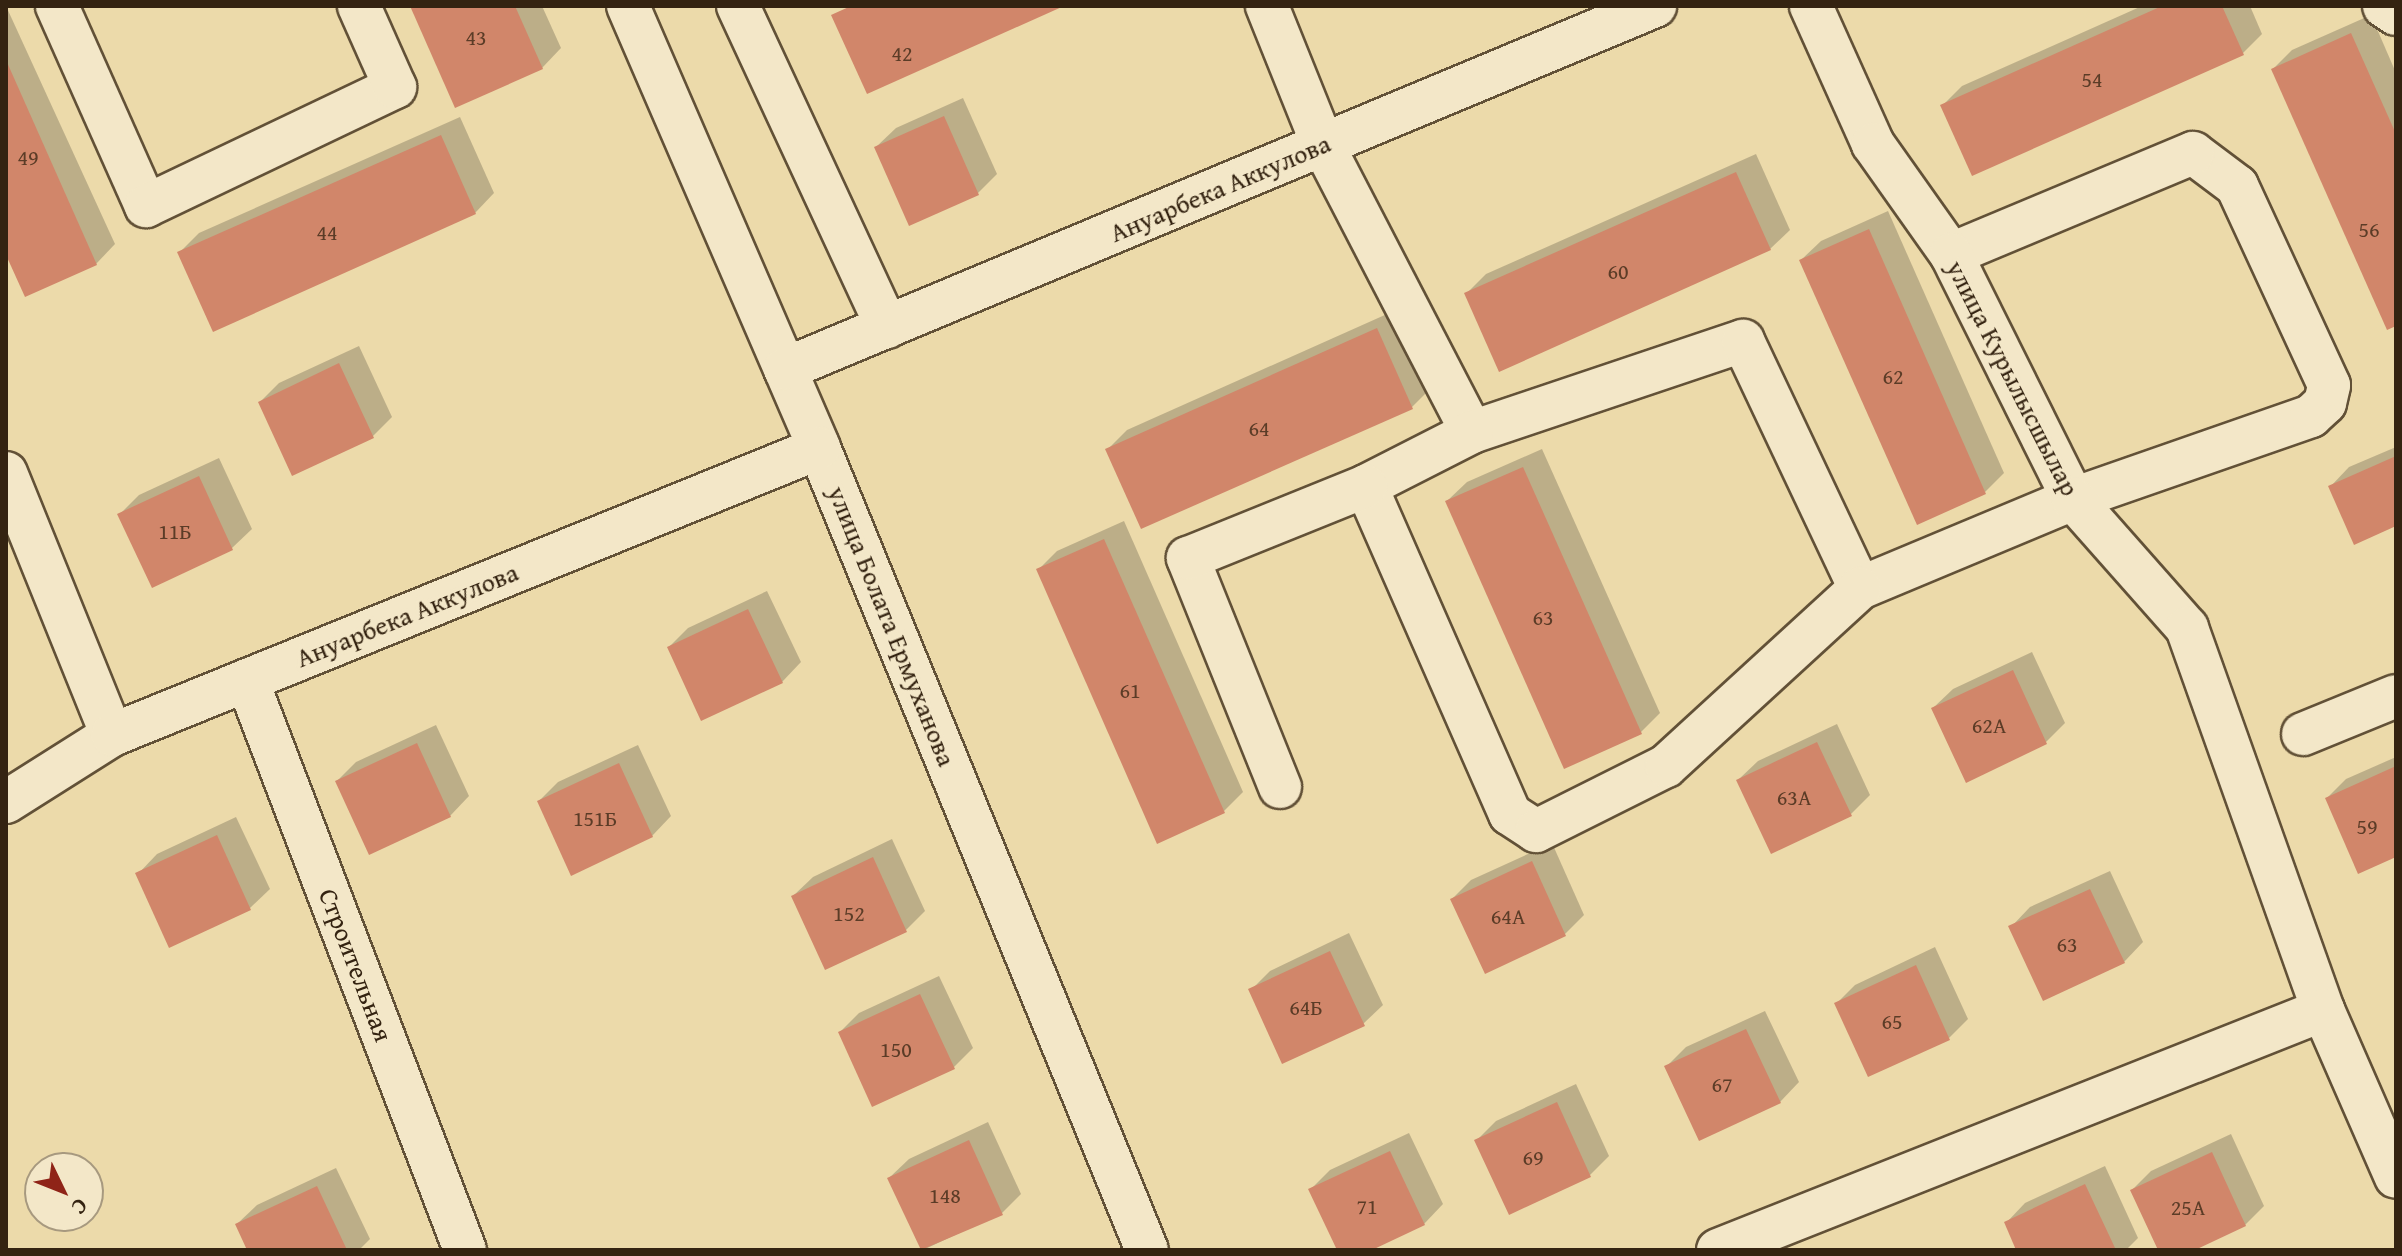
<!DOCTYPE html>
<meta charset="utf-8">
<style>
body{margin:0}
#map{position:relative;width:2402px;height:1256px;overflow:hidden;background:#ecdaaa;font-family:"Gentium Book Plus",serif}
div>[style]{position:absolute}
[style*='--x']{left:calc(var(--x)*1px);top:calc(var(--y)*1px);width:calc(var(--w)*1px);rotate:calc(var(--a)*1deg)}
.shadow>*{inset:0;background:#0003}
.building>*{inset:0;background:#d1866a}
.roads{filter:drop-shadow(2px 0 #625137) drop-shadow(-2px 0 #625137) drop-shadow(0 2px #625137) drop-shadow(0 -2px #625137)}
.minor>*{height:42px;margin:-21px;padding:0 21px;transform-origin:21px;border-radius:21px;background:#f3e7c8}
span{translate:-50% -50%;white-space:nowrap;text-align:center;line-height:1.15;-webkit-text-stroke:7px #f3e7c8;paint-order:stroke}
.number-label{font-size:22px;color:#5b3c27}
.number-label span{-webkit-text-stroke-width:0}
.street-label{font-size:26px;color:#342311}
.frame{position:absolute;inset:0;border:8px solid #342311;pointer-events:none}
.north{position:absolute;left:24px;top:1152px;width:80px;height:80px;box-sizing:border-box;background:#f3e7c8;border:2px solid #a7997f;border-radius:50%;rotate:133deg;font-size:22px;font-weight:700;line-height:32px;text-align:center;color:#342311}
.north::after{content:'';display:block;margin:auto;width:28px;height:36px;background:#8f2418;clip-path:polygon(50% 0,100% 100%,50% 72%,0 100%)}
</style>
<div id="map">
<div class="shadow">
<div style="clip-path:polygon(6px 6px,115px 244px,96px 264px,6px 250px)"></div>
<div style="clip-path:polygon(412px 6px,542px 6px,561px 48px,542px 68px)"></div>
<div style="clip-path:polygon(2142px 6px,2250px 6px,2262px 34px,2243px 53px,1943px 105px,1962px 86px)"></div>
<div style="clip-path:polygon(2371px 15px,2396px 73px,2396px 324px,2273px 69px,2292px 50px)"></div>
<div style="clip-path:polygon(963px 98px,997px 174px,978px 193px,876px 147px,896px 128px)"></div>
<div style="clip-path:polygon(460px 117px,494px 193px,475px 213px,180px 252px,199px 233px)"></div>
<div style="clip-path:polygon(1756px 154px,1790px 230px,1770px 249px,1467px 293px,1486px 274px)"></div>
<div style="clip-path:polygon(1888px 211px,2004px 473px,1985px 492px,1801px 260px,1821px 241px)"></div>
<div style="clip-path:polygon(1396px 310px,1431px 388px,1412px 407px,1108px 449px,1127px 430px)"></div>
<div style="clip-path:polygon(359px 346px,392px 417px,373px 436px,260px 402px,279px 383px)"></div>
<div style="clip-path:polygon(2396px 447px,2396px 524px,2330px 487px,2349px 467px)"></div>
<div style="clip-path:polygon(1542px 449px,1660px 713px,1640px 733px,1447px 501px,1467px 482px)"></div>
<div style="clip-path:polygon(219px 458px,252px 529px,232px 548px,153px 586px,120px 514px,139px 495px)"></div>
<div style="clip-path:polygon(1124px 521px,1243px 792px,1224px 811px,1038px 570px,1057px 551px)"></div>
<div style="clip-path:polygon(767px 591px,801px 662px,782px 682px,669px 647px,688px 628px)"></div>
<div style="clip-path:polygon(2032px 652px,2065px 723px,2046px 742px,1933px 708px,1953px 689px)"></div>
<div style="clip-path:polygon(1837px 724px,1870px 795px,1851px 814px,1738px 780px,1758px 761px)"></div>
<div style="clip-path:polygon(436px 725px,469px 796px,450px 816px,337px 781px,356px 762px)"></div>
<div style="clip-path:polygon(638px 745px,671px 816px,652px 836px,539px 801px,558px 782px)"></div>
<div style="clip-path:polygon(2396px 757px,2396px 855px,2327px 798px,2346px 779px)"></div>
<div style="clip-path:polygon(236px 817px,270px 889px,250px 908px,170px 945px,138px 874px,157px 854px)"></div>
<div style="clip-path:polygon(892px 839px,925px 911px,906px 930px,793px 896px,813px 877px)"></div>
<div style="clip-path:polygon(1552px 843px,1584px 915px,1565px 934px,1452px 899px,1471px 880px)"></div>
<div style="clip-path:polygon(2110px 871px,2143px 942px,2124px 962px,2011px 927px,2030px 907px)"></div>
<div style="clip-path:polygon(1349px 933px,1383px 1005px,1363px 1024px,1251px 990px,1270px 971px)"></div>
<div style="clip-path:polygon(1935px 947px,1968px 1019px,1949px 1038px,1836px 1004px,1855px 985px)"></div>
<div style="clip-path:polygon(939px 976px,973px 1048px,954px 1067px,840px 1032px,859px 1013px)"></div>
<div style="clip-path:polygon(1765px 1011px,1799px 1082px,1780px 1102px,1666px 1067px,1686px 1047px)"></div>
<div style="clip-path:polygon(1576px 1084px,1609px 1156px,1590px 1175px,1477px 1140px,1496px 1121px)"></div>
<div style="clip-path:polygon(988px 1122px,1021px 1194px,1002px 1213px,923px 1250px,889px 1178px,909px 1159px)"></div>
<div style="clip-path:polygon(1409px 1133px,1443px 1204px,1424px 1224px,1368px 1250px,1339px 1250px,1311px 1189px,1330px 1170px)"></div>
<div style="clip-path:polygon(2231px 1134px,2264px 1206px,2245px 1225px,2191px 1250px,2160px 1250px,2132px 1190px,2151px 1171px)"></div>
<div style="clip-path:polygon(2105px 1166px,2138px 1238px,2126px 1250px,2019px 1250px,2006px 1223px,2025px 1203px)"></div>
<div style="clip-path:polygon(336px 1168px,370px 1239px,359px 1250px,249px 1250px,237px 1224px,257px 1205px)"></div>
</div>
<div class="building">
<div style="clip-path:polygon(410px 6px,515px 6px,543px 69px,455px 108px)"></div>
<div style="clip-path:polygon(851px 6px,1064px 6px,867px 94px,831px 15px)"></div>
<div style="clip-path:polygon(2162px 6px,2222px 6px,2244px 55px,1972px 176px,1940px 105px)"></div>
<div style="clip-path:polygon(2351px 33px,2396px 134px,2396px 326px,2387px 330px,2271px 69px)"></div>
<div style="clip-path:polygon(6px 60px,97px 265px,25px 297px,6px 255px)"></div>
<div style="clip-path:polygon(944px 116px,979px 195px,909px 226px,874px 147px)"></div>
<div style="clip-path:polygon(441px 135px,476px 214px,213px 332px,177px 252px)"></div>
<div style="clip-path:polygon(1736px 172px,1771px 250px,1499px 372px,1464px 293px)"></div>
<div style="clip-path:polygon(1869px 229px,1986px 494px,1917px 525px,1799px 260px)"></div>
<div style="clip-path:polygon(1377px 328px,1413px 409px,1141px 529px,1105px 449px)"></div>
<div style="clip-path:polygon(339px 363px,374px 438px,292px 476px,258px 402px)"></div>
<div style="clip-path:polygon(2396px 456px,2396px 526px,2354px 545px,2328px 486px)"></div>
<div style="clip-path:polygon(1523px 467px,1642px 734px,1564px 769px,1445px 501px)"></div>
<div style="clip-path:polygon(199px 476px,233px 550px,152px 588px,117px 514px)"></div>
<div style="clip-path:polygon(1104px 539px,1225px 813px,1157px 844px,1036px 569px)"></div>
<div style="clip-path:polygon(748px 609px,783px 683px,701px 721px,667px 647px)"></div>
<div style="clip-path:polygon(2013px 670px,2047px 744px,1966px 783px,1931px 708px)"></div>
<div style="clip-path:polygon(1817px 742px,1852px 816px,1771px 854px,1736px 780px)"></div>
<div style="clip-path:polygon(417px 743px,451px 817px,369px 855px,335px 781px)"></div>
<div style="clip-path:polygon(619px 763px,653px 837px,571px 876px,537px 801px)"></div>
<div style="clip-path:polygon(2396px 766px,2396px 857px,2358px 874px,2325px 798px)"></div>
<div style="clip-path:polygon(217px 835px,251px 910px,169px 948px,135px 873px)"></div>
<div style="clip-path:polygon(873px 857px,907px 932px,825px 970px,791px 896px)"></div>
<div style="clip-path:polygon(1532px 861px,1566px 936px,1485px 974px,1450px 899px)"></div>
<div style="clip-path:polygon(2090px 889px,2125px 963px,2043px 1001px,2008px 926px)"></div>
<div style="clip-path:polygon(1330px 951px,1365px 1026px,1282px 1064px,1248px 989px)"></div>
<div style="clip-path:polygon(1916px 965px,1950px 1040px,1868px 1077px,1834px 1003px)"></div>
<div style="clip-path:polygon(920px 994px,955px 1069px,872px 1107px,838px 1032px)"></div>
<div style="clip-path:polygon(1746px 1029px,1781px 1103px,1699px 1141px,1664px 1066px)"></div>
<div style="clip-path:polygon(1557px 1102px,1591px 1177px,1509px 1215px,1474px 1140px)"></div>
<div style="clip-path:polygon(969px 1140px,1003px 1215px,921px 1250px,887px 1178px)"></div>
<div style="clip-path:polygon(1390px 1151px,1425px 1225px,1372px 1250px,1337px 1250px,1308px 1189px)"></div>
<div style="clip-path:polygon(2212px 1152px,2246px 1226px,2195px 1250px,2158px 1250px,2130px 1190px)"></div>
<div style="clip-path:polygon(2085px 1184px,2116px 1250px,2016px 1250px,2004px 1222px)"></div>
<div style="clip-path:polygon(317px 1186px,347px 1250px,247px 1250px,235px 1224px)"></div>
</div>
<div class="roads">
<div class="minor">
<div style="--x:57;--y:6;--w:219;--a:66"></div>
<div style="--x:146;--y:206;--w:276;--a:-25.5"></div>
<div style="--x:395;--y:87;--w:89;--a:-114"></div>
<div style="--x:628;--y:6;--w:482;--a:66.6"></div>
<div style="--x:819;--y:448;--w:866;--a:67.76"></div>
<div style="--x:738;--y:6;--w:354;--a:65.1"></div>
<div style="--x:1267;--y:6;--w:150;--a:68.1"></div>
<div style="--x:1323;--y:145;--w:323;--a:62.6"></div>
<div style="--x:1472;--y:432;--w:286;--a:-18.6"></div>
<div style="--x:1743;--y:341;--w:273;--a:64.7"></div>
<div style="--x:1860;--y:588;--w:231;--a:-22.7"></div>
<div style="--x:2073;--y:499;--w:252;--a:-19.2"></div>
<div style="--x:2311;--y:416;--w:19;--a:-43"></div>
<div style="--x:2325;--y:403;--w:18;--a:-77"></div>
<div style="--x:2329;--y:385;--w:219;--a:-114.8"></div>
<div style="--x:2237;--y:186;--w:55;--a:-143.1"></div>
<div style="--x:2193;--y:153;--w:262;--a:157.3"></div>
<div style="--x:1811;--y:6;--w:151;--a:65.8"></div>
<div style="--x:1873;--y:144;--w:135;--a:54.7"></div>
<div style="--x:1951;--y:254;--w:274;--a:63.5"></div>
<div style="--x:2073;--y:499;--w:172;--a:48.5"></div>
<div style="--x:2187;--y:628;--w:405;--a:70.4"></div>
<div style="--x:2323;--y:1010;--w:182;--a:66.4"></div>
<div style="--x:2384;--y:6;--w:14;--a:34"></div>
<div style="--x:785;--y:369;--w:943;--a:-22.65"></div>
<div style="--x:1472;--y:432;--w:119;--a:153"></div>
<div style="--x:1366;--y:486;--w:358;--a:66.3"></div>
<div style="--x:1510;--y:814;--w:31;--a:33"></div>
<div style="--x:1536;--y:831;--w:145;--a:-26.6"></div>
<div style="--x:1666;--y:766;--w:263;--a:-42.5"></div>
<div style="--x:6;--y:473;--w:283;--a:68"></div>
<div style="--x:247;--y:680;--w:610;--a:69.07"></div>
<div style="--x:2303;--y:734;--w:100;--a:-22.2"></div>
<div style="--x:1280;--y:787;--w:247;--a:-111.9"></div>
<div style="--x:1188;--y:558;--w:192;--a:-22"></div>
<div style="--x:6;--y:802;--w:125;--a:-32.3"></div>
<div style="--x:112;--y:735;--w:763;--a:-22.09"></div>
<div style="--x:1718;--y:1250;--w:651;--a:-21.64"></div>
</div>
</div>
<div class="number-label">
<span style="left:476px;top:38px">43</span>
<span style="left:902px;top:54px">42</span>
<span style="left:2092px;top:80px">54</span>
<span style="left:28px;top:158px">49</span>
<span style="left:2369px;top:230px">56</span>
<span style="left:327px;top:233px">44</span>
<span style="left:1618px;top:272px">60</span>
<span style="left:1893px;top:377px">62</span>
<span style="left:1259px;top:429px">64</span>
<span style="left:175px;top:532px">11Б</span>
<span style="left:1543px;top:618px">63</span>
<span style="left:1130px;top:691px">61</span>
<span style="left:1989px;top:726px">62А</span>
<span style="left:1794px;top:798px">63А</span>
<span style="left:595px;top:819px">151Б</span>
<span style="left:2367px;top:827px">59</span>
<span style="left:849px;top:914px">152</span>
<span style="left:1508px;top:917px">64А</span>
<span style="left:2067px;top:945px">63</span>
<span style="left:1306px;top:1008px">64Б</span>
<span style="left:1892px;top:1022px">65</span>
<span style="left:896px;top:1050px">150</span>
<span style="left:1722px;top:1085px">67</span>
<span style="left:1533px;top:1158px">69</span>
<span style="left:945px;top:1196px">148</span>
<span style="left:1367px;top:1207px">71</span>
<span style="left:2188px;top:1208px">25А</span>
</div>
<div class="street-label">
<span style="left:1220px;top:188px;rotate:-23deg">Ануарбека Аккулова</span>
<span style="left:2013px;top:378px;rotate:63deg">улица Курылысшылар</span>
<span style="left:407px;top:615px;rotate:-22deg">Ануарбека Аккулова</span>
<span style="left:892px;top:626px;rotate:68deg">улица Болата Ермуханова</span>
<span style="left:356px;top:965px;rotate:69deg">Строительная</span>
</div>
<div class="frame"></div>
<div class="north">С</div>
</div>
